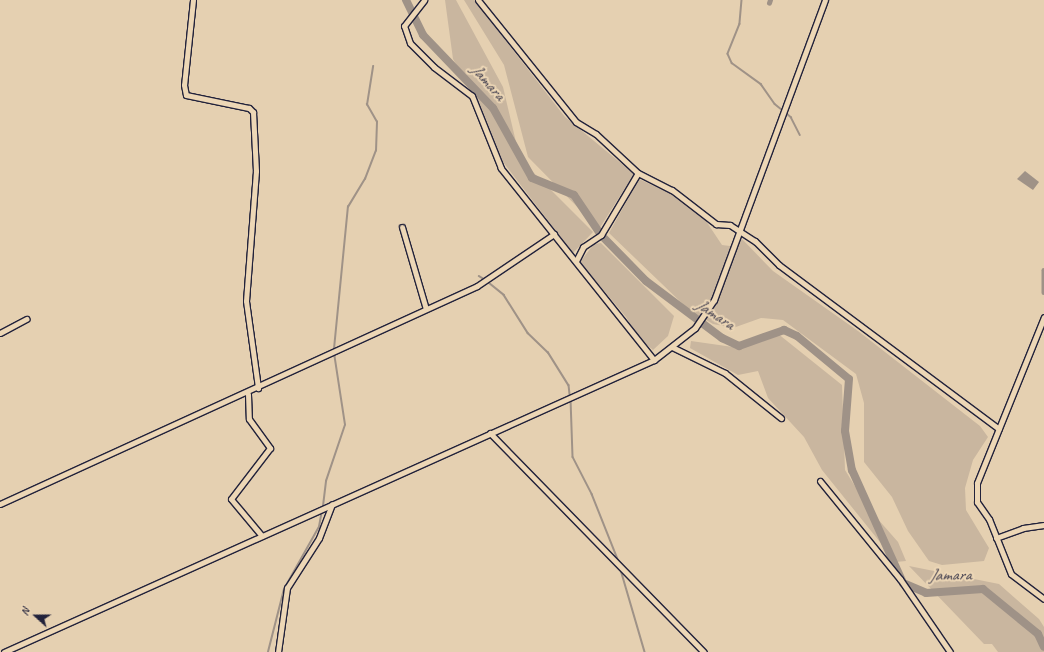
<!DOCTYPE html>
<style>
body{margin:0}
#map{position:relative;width:1044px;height:652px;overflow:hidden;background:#e5d0b1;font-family:Caveat,sans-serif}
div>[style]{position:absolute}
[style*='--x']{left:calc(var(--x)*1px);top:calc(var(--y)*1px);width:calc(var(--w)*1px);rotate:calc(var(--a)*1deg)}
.green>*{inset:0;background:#c9b69f}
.water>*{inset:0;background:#9f9287}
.stream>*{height:1.5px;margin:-0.75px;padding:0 0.75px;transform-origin:0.75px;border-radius:0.75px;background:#9f9287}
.canal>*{height:4.5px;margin:-2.25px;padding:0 2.25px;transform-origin:2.25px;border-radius:2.25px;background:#9f9287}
.river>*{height:8px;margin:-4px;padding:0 4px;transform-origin:4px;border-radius:4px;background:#9f9287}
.roads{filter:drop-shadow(1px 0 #22223b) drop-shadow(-1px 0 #22223b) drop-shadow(0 1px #22223b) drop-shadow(0 -1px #22223b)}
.street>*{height:5px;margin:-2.5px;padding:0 2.5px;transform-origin:2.5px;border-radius:2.5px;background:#edd7b6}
span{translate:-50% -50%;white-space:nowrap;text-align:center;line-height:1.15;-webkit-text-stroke:4px #edd7b6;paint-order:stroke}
.water-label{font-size:17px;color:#484452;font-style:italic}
.north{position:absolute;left:16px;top:596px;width:40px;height:40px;-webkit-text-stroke:3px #edd7b6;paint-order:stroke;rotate:291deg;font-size:11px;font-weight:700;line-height:16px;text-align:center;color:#22223b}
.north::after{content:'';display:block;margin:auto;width:14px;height:18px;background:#22223b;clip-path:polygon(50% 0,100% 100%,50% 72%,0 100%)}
</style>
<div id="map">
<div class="green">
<div style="clip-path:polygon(445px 0,456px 0,503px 87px,520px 159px,593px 232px,573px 253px,503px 162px,479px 102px,453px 59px)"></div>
<div style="clip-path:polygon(464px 0,474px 0,565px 117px,634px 174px,599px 229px,528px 157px,504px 65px)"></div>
<div style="clip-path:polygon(639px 179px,669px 193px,706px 221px,722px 245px,730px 246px,742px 239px,773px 271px,858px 331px,980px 426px,988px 437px,973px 460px,965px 488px,966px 510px,989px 548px,984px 561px,942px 565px,929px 561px,908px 531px,892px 497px,864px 462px,864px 403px,856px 374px,783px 320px,761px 318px,733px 328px,713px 324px,688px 309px,609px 233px)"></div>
<div style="clip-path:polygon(601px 243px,674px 316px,668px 336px,653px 350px,638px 337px,626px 317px,580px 262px,594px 244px)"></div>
<div style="clip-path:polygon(777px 333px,842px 385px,845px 470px,869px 509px,898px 542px,906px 561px,896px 562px,822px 470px,804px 437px,768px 398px,758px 371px,738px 375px,690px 348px,691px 341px,733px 347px)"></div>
<div style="clip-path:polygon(909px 566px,999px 584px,1039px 619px,1044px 627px,1044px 652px,998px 652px,992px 644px,984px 644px)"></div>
</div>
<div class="water">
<div style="clip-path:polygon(1025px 171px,1039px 182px,1033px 190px,1017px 179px)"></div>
</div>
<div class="stream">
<div style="--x:742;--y:0;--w:24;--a:95"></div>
<div style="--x:740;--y:24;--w:32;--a:112"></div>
<div style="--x:728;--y:54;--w:10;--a:66"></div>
<div style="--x:732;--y:63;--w:36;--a:36"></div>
<div style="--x:761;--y:84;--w:24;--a:55"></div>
<div style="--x:775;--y:104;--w:21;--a:39"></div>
<div style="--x:791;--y:117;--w:20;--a:63"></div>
<div style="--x:479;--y:276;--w:6;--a:31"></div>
<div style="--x:487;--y:281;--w:22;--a:39"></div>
<div style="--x:504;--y:295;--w:45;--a:57.7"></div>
<div style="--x:528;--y:333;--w:28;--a:44"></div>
<div style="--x:548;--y:352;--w:39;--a:58"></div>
<div style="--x:569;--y:385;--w:10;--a:84"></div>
<div style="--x:334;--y:349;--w:143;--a:-84.4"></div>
<div style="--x:348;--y:207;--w:33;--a:-59"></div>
<div style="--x:365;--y:179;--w:30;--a:-69"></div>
<div style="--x:376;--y:151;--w:29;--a:-88"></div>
<div style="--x:377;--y:122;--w:20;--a:-120"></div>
<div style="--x:367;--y:105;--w:39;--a:-81"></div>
<div style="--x:571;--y:399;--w:58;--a:88"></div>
<div style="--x:573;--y:457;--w:42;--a:62.8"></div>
<div style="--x:592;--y:494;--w:73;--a:68.3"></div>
<div style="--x:323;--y:506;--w:25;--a:-83"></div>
<div style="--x:326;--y:481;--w:59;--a:-71.3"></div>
<div style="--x:345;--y:425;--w:73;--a:-98.7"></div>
<div style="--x:621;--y:570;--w:85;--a:73.7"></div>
<div style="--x:268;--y:652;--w:65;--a:-75.7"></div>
<div style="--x:284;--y:589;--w:71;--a:-60.6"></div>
<div style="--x:319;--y:527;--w:17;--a:-80"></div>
</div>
<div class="canal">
<div style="--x:769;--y:3;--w:3;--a:-72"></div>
<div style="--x:1044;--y:270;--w:22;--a:90"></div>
</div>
<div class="river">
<div style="--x:406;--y:0;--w:39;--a:64"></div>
<div style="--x:423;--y:35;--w:101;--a:46.2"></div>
<div style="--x:493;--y:108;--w:80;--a:60.9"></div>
<div style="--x:532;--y:178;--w:45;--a:22"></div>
<div style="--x:574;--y:195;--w:48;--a:56"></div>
<div style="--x:601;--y:235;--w:64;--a:45.6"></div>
<div style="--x:646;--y:281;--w:95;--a:36.9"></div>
<div style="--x:722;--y:338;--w:19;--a:25"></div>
<div style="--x:739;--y:346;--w:48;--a:-19.6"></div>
<div style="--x:784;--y:330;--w:14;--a:25"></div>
<div style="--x:797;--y:336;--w:67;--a:39.6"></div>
<div style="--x:849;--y:379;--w:52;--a:94.4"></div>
<div style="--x:845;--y:431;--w:40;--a:80"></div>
<div style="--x:852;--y:470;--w:124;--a:65.7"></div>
<div style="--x:903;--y:583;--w:25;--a:23"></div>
<div style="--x:926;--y:593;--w:57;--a:-4"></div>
<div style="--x:983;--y:589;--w:71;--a:39.3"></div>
<div style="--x:1038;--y:634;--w:14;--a:65"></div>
</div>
<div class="roads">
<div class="street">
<div style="--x:193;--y:0;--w:85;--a:96"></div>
<div style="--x:184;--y:85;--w:10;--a:79"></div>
<div style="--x:186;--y:95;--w:64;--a:11.7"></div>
<div style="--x:249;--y:108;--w:6;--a:45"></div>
<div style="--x:253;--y:112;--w:59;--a:87.1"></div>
<div style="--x:256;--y:171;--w:130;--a:94.4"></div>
<div style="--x:246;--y:301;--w:88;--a:82.1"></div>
<div style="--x:478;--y:0;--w:156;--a:51.2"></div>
<div style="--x:576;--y:122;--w:23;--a:31"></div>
<div style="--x:596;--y:134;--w:57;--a:42.9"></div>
<div style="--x:638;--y:173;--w:38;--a:27"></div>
<div style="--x:672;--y:190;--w:56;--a:37.7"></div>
<div style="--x:716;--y:224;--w:14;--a:4"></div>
<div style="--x:730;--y:225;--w:30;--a:33"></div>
<div style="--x:755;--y:241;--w:34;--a:45"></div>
<div style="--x:779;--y:265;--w:274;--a:36.7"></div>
<div style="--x:402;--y:227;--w:85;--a:73.7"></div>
<div style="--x:576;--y:261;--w:16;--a:-63"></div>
<div style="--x:583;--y:247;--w:22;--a:-34"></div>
<div style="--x:601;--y:235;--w:72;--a:-59.2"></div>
<div style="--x:1044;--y:317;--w:179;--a:112"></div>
<div style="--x:977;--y:483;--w:19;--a:90"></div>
<div style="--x:977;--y:502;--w:21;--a:55"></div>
<div style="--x:989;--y:519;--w:59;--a:68.2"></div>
<div style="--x:1011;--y:574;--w:41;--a:37.1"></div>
<div style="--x:0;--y:333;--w:30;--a:-28"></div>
<div style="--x:672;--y:347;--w:59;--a:26.1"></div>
<div style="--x:725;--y:373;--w:72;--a:38.8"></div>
<div style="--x:654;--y:360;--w:52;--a:-38"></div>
<div style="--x:695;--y:328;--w:34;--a:-56"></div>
<div style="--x:714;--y:300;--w:320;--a:-69.7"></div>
<div style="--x:248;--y:394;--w:25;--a:88"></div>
<div style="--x:249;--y:419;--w:36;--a:54"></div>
<div style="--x:270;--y:448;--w:64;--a:127.4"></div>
<div style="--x:231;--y:499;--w:48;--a:50"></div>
<div style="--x:490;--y:433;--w:306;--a:45.7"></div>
<div style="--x:820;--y:481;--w:127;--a:50.8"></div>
<div style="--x:900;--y:579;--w:88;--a:55.6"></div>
<div style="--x:0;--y:504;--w:524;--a:-24.56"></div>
<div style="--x:477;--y:286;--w:93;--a:-34"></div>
<div style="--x:996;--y:538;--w:29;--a:-20"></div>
<div style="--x:1023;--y:528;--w:21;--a:-8"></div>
<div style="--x:4;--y:652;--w:713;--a:-24.19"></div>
<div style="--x:654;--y:360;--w:246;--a:-128.6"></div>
<div style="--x:501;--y:168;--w:78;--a:-111.9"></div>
<div style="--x:472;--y:96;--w:48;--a:-142.7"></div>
<div style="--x:434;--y:67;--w:34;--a:-135"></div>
<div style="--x:410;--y:43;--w:18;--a:-109"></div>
<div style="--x:404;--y:26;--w:33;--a:-52"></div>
<div style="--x:278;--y:652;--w:65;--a:-82"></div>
<div style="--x:287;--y:588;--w:59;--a:-57.4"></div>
<div style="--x:319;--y:538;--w:36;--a:-69"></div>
</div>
</div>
<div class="water-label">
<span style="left:488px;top:82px;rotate:48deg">Jamara</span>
<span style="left:715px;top:314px;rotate:33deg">Jamara</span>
<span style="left:950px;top:575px;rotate:-1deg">Jamara</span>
</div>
<div class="north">N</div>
</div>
